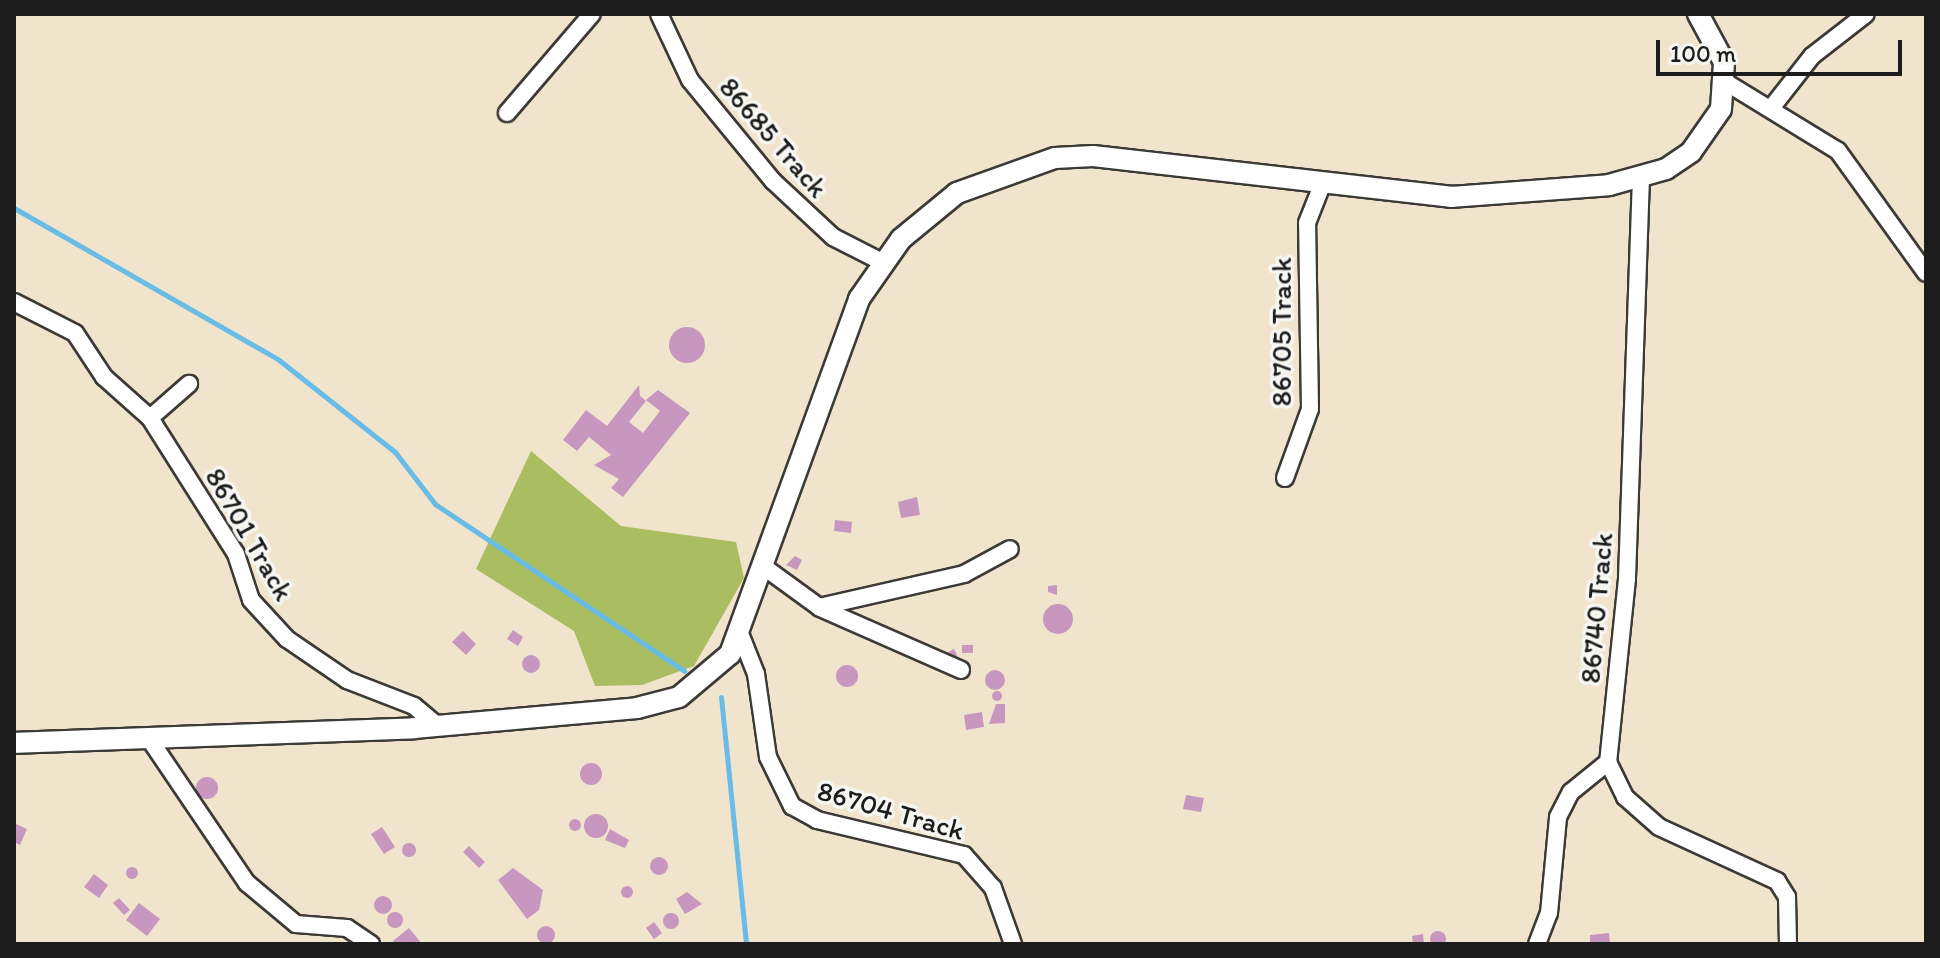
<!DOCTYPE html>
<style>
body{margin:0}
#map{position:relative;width:1940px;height:958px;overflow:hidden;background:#f1e4cc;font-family:Itim,sans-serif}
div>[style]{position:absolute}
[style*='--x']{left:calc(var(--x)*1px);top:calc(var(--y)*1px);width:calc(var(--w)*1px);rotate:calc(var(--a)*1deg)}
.green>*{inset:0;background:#aabd61}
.stream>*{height:5px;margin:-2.5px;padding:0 2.5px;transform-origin:2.5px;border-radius:2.5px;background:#69bce5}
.building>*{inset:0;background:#c797c0}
.round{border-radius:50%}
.roads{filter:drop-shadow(2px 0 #3c3a36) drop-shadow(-2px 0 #3c3a36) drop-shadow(0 2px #3c3a36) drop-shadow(0 -2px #3c3a36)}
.minor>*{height:16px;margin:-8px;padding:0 8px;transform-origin:8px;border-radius:8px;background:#fff}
.tertiary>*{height:20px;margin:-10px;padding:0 10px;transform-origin:10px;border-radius:10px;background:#fff}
span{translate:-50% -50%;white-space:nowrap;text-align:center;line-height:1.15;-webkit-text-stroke:7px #f6f6f2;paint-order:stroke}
.street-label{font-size:28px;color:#1c1c1c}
.frame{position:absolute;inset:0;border:16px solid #1c1c1c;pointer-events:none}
.scale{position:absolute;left:1656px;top:40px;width:246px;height:36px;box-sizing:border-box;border:4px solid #1c1c1c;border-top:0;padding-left:10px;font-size:24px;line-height:28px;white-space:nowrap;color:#1c1c1c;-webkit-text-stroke:6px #f6f6f2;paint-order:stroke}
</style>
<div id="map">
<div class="green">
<div style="clip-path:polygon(531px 451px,621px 526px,736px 542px,744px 578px,694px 666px,642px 685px,595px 686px,574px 631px,476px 569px)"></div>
</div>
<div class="stream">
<div style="--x:14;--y:208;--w:305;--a:29.8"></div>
<div style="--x:279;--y:360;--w:148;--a:38.4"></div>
<div style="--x:395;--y:452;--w:66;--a:52.4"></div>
<div style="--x:435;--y:504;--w:300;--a:33.8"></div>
<div style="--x:721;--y:697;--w:248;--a:84.2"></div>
</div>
<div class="building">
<div class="round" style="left:669px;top:327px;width:36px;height:36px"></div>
<div style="clip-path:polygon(639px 385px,640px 396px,646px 401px,629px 422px,643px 433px,660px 411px,646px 400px,658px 390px,690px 413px,623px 497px,611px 488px,619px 479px,594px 465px,611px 455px,589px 437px,577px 451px,563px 440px,586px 410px,607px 426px)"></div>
<div style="clip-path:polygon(917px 497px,920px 515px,901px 518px,898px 502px)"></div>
<div style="clip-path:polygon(835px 520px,852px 522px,851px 533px,834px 531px)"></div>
<div style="clip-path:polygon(795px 556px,802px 560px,797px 570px,786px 565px)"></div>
<div style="clip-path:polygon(1057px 585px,1057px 595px,1048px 592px,1048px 586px)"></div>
<div class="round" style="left:1043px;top:604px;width:30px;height:30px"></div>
<div style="clip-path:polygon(513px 630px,523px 637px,518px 646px,507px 639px)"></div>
<div style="clip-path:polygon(463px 631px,476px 644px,466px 655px,452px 642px)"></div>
<div style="clip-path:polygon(962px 645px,973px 645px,973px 653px,962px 653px)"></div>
<div style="clip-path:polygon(954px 649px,957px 655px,954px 659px,945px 654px)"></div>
<div class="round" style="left:522px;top:655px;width:18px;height:18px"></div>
<div class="round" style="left:836px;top:665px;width:22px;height:22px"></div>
<div class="round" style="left:985px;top:670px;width:20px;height:20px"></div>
<div class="round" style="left:992px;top:691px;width:10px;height:10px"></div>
<div style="clip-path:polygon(996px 704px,1005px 704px,1005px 723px,989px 724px)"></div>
<div style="clip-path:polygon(982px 712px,984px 727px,966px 730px,964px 715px)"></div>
<div class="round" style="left:580px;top:763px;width:22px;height:22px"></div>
<div class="round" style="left:196px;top:777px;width:22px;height:22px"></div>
<div style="clip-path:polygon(1186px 795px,1204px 798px,1201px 812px,1183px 809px)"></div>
<div class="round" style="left:584px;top:814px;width:24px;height:24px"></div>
<div class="round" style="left:569px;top:819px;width:12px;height:12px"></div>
<div style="clip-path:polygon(14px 823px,27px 829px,20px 845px,14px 842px)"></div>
<div style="clip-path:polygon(382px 827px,395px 847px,384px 854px,371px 834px)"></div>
<div style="clip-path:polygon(610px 829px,629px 840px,625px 848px,605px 840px)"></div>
<div class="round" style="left:402px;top:843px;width:14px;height:14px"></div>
<div style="clip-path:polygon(469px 846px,485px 862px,479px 868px,463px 852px)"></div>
<div class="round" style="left:650px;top:857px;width:18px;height:18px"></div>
<div class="round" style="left:126px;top:867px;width:12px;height:12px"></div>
<div style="clip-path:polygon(513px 868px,543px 890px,539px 910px,527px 919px,498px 880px)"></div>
<div style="clip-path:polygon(94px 874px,108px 885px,99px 898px,84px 887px)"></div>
<div class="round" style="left:621px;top:886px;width:12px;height:12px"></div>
<div style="clip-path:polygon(687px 892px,702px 904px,685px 914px,676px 899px)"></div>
<div class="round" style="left:374px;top:896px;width:18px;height:18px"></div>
<div style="clip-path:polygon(119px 898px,130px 910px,124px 915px,113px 903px)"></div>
<div style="clip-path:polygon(139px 903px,160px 919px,147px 936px,126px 920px)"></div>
<div class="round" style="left:387px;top:912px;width:16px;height:16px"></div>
<div class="round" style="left:663px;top:913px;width:16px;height:16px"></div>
<div style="clip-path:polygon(654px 922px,662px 933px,654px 939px,646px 928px)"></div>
<div class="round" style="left:537px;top:926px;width:18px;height:18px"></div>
<div style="clip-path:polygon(409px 928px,422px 944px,395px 944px,393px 941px)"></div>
<div class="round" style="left:1430px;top:931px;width:16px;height:16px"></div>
<div style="clip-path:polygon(1609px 933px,1610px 944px,1590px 944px,1590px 935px)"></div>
<div style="clip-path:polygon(1423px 934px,1424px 944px,1413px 944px,1412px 936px)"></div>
</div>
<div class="roads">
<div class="minor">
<div style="--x:659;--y:14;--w:73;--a:64.8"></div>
<div style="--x:690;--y:80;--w:131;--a:50.6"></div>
<div style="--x:773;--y:181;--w:82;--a:43"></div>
<div style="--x:833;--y:237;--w:57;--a:27"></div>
<div style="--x:1727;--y:83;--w:130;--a:31.5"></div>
<div style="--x:1838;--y:151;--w:150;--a:54.2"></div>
<div style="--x:1772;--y:107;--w:65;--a:-51.9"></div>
<div style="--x:1812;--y:56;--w:68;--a:-37.9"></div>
<div style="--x:507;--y:113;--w:130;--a:-49.4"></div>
<div style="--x:1641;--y:177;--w:402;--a:92"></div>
<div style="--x:1627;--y:579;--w:184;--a:95.9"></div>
<div style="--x:1608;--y:762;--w:39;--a:64"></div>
<div style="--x:1625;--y:797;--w:45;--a:41.4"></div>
<div style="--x:1659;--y:827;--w:130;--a:24.6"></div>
<div style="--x:1777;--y:881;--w:19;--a:58"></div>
<div style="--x:1787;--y:897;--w:47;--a:88.8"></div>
<div style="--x:14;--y:302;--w:68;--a:26.9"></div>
<div style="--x:75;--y:333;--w:53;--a:56.6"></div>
<div style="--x:104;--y:377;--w:62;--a:41.7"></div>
<div style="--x:150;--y:418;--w:161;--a:57.7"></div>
<div style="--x:236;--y:554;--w:48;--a:71.9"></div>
<div style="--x:251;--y:600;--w:53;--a:47.3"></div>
<div style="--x:287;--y:639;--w:73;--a:34.3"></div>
<div style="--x:347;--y:680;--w:72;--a:21.2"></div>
<div style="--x:414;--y:706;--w:31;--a:40"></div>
<div style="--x:150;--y:418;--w:52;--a:-41.1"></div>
<div style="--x:1285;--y:478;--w:73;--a:-70.1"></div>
<div style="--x:1310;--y:409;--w:186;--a:-90.9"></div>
<div style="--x:1307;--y:223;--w:41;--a:-68.5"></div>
<div style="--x:764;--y:567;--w:68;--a:36"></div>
<div style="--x:819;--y:607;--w:149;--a:-12.8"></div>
<div style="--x:964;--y:574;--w:52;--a:-28.5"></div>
<div style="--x:820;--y:608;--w:154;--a:23.7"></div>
<div style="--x:739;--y:631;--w:46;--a:68.4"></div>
<div style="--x:756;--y:674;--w:84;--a:81.8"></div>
<div style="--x:768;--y:757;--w:55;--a:63.9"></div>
<div style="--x:792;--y:806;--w:29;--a:29"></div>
<div style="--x:817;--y:820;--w:151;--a:13.4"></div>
<div style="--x:964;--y:855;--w:44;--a:48.7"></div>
<div style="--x:993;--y:888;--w:59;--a:70.3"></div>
<div style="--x:148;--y:737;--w:176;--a:55.9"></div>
<div style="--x:247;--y:883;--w:64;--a:39.9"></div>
<div style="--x:296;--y:924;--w:51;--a:4.5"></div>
<div style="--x:347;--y:928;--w:29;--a:34"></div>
<div style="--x:1537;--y:944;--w:33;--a:-69"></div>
<div style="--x:1549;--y:913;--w:96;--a:-84.6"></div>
<div style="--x:1558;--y:817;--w:28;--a:-63"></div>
<div style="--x:1571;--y:792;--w:48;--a:-39"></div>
</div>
<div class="tertiary">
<div style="--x:14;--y:743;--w:400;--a:-2.1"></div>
<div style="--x:414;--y:728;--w:224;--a:-5.1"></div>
<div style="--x:637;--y:708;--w:43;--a:-14.7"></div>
<div style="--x:679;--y:697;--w:67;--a:-40.1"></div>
<div style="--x:730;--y:654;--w:378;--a:-70"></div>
<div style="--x:859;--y:299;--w:73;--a:-55"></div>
<div style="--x:901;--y:239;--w:72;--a:-39.4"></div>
<div style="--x:957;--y:193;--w:104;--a:-19.7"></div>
<div style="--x:1055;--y:158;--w:38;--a:-3"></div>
<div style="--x:1093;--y:156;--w:360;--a:6.5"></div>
<div style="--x:1451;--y:197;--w:158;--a:-4.3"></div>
<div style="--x:1609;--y:185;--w:59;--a:-15.7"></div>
<div style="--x:1666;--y:169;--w:30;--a:-34"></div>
<div style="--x:1691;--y:152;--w:52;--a:-55.1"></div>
<div style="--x:1721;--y:109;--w:47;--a:-86.3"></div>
<div style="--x:1724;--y:62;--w:55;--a:-118.4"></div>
</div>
</div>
<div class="street-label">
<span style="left:774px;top:137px;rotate:49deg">86685 Track</span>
<span style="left:1281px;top:332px;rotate:-90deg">86705 Track</span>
<span style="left:250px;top:534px;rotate:60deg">86701 Track</span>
<span style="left:1596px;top:608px;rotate:-85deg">86740 Track</span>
<span style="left:891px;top:810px;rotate:16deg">86704 Track</span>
</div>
<div class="frame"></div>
<div class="scale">100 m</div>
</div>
